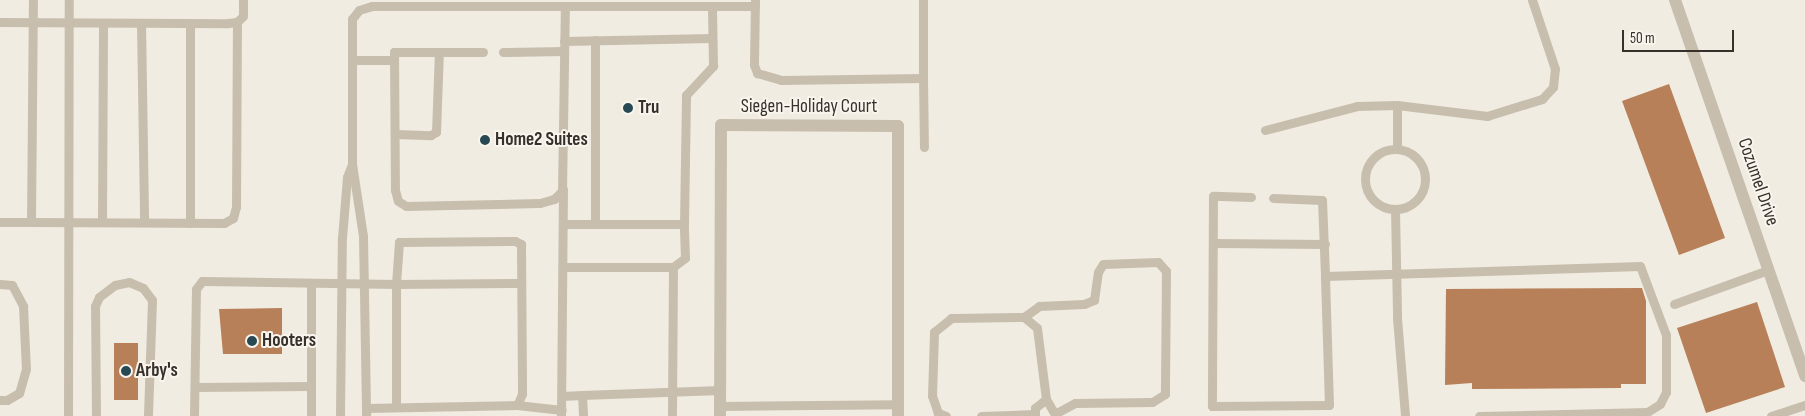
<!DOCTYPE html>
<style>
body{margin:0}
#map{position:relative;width:1805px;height:416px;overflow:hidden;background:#f1ece1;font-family:"Sofia Sans Condensed",sans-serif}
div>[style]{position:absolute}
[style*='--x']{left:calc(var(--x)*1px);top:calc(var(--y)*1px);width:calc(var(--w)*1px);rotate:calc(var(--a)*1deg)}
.building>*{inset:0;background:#b88058}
.lane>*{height:9px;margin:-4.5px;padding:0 4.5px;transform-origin:4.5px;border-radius:4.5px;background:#c8beae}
.lane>.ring{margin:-4.5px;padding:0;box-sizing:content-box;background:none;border:9px solid #c8beae;border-radius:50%}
.street>*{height:12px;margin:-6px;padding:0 6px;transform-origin:6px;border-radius:6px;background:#c8beae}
.dots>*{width:14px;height:14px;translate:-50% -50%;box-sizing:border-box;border:2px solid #f9f5ed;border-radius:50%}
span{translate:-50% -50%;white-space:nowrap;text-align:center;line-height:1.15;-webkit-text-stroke:4px #f9f5ed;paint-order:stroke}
.street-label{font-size:19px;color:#37312c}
.poi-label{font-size:19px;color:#37312c;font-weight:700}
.left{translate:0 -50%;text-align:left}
.scale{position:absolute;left:1622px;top:30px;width:112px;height:22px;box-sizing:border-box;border:2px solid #37312c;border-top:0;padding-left:6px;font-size:15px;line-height:18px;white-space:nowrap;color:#37312c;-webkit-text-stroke:4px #f9f5ed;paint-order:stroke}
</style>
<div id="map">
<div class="building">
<div style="clip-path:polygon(1669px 84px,1725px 238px,1679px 255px,1622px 101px)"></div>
<div style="clip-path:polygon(1642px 288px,1646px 301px,1646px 384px,1621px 384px,1621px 388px,1472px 389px,1472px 383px,1445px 385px,1446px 289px)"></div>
<div style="clip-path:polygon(1757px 302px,1785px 387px,1706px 413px,1677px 328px)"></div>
<div style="clip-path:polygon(282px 308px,282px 354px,223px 354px,219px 309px)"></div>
<div style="clip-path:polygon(114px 343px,138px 343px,138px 400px,114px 400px)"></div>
</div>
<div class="lane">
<div style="--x:755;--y:0;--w:65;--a:90.9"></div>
<div style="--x:754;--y:65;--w:9;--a:69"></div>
<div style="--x:757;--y:73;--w:25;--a:16"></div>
<div style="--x:781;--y:80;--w:142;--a:-0.8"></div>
<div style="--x:923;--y:78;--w:78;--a:-90"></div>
<div style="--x:0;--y:22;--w:228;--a:0.3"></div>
<div style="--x:228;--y:23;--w:9;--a:-6"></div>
<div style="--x:237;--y:22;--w:8;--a:-45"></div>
<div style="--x:243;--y:16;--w:16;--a:-90"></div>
<div style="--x:141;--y:23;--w:199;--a:89.1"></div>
<div style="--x:595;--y:40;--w:184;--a:90"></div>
<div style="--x:564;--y:41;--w:148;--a:-1.2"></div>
<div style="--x:483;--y:52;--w:89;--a:180"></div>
<div style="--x:394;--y:52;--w:138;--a:89.6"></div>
<div style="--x:395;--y:190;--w:11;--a:75"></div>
<div style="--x:398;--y:201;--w:9;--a:32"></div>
<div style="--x:406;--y:206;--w:134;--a:-1.3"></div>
<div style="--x:540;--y:203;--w:15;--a:-16"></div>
<div style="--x:554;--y:199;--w:11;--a:-45"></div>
<div style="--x:562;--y:191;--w:185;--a:-89.1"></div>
<div style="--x:503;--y:52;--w:61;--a:-0.9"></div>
<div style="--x:352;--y:60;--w:42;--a:0"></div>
<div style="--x:923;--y:78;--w:69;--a:89.2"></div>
<div style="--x:1265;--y:130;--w:95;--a:-14.6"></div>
<div style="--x:1357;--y:106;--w:40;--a:-1.4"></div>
<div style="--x:395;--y:134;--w:36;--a:2"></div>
<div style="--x:431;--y:135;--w:6;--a:-31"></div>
<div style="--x:436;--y:132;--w:80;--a:-87.9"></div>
<div style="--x:1397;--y:149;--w:44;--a:-90"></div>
<div style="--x:1397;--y:105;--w:91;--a:7"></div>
<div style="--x:1487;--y:116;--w:58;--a:-17.2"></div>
<div style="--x:1542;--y:99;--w:16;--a:-47"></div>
<div style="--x:1553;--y:87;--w:18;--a:-84"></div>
<div style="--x:1555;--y:69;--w:73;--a:-108.4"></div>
<div class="ring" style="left:1365px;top:149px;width:51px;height:51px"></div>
<div style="--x:352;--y:164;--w:145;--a:-90"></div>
<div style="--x:352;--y:19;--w:11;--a:-52"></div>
<div style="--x:359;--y:10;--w:14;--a:-17"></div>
<div style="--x:372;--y:6;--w:383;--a:0"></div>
<div style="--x:1251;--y:197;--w:38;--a:-178"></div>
<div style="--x:1213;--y:196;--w:210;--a:90.3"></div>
<div style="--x:1212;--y:406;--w:117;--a:-0.5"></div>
<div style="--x:1329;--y:405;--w:129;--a:-91.8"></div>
<div style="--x:1273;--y:198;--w:49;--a:2.3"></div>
<div style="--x:1322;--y:200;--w:76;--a:87.7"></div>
<div style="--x:1325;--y:276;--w:315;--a:-1.8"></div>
<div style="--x:1640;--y:266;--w:74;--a:69.4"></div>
<div style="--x:1666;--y:335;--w:57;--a:90"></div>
<div style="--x:1666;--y:392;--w:13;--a:117"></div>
<div style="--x:1660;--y:404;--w:15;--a:148"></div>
<div style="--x:1647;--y:412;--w:168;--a:178.6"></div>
<div style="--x:1395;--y:209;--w:109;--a:88.9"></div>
<div style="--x:1397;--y:318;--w:98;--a:85.3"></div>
<div style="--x:0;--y:222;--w:31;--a:0"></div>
<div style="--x:31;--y:222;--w:222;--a:-89.5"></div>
<div style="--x:31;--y:222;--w:193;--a:0.3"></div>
<div style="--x:224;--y:223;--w:10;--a:-29"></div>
<div style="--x:233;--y:218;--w:11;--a:-75"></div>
<div style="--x:236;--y:207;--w:185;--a:-89.7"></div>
<div style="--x:102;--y:222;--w:199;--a:-89.7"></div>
<div style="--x:190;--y:223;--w:200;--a:-90"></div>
<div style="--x:563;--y:224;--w:121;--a:0"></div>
<div style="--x:684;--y:224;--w:129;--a:-89.1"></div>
<div style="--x:686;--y:95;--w:40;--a:-47"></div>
<div style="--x:713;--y:66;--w:60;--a:-91"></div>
<div style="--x:1214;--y:243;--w:111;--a:0.5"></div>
<div style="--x:563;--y:267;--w:110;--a:0"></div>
<div style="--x:673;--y:267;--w:149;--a:90.4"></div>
<div style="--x:673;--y:267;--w:15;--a:-37"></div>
<div style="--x:685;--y:258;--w:34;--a:-92"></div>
<div style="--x:0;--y:284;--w:12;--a:5"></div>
<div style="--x:12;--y:285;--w:24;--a:62"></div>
<div style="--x:23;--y:306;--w:63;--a:87.3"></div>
<div style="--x:26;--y:369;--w:25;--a:106"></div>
<div style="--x:19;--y:393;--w:14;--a:150"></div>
<div style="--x:7;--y:400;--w:7;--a:180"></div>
<div style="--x:1674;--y:304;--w:100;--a:-19.9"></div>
<div style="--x:1024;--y:317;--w:19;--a:-36"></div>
<div style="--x:1039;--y:306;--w:45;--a:-2.5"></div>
<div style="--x:1084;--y:304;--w:11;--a:-22"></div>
<div style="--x:1094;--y:300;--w:28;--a:-82"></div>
<div style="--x:1098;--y:272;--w:9;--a:-58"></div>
<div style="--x:1103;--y:264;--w:55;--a:-2.1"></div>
<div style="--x:1158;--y:262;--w:12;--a:48"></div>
<div style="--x:1166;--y:271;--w:123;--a:90.5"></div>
<div style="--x:1165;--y:394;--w:15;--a:148"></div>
<div style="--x:1152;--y:402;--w:77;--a:179.3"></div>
<div style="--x:1075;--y:403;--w:21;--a:152"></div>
<div style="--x:195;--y:387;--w:116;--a:-0.5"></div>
<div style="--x:582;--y:395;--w:138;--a:-2.1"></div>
<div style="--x:562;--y:396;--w:20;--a:-3"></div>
<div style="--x:582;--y:395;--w:21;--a:87"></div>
<div style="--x:517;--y:405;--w:45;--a:6.3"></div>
<div style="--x:720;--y:406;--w:178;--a:-0.6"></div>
<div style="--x:396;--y:407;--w:123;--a:-90"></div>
<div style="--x:396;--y:284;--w:125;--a:-0.5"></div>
<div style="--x:68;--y:416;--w:416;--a:-89.9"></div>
<div style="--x:96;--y:416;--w:110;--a:-90.5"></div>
<div style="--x:95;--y:306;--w:10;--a:-66"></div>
<div style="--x:99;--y:297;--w:20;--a:-37"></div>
<div style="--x:115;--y:285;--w:14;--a:-12"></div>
<div style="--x:129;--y:282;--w:15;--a:23"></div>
<div style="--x:143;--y:288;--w:15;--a:53"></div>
<div style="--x:152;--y:300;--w:116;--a:92"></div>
<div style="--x:194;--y:416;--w:127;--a:-89.1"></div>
<div style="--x:196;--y:289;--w:10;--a:-53"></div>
<div style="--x:202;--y:281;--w:194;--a:0.9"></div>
<div style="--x:396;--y:284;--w:42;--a:-85.9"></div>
<div style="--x:399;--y:242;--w:116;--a:-0.5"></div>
<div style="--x:515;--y:241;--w:7;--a:27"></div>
<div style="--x:521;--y:244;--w:150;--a:89.6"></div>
<div style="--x:522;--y:394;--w:12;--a:114"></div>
<div style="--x:517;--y:405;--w:151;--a:178.9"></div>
<div style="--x:311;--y:416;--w:133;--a:-90"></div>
<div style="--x:340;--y:416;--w:178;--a:-89.4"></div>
<div style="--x:342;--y:238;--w:61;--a:-85.3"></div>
<div style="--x:347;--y:177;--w:14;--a:-69"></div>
<div style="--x:352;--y:164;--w:73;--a:81.3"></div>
<div style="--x:363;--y:236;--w:180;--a:89"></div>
<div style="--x:561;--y:416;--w:227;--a:-89.5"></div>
<div style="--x:946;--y:416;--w:9;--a:-159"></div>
<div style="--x:938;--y:413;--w:18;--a:-109"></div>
<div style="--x:932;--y:396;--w:64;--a:-88.2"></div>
<div style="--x:934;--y:332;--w:22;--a:-39"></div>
<div style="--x:951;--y:318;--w:73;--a:-0.8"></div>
<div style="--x:1024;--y:317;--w:17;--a:40"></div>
<div style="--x:1037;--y:328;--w:72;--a:82.8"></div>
<div style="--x:981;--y:416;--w:54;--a:-2.1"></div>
<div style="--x:1035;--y:416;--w:8;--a:-90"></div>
<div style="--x:1035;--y:408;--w:14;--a:-39"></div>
<div style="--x:1046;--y:399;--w:20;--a:60"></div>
<div style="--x:1771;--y:416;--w:36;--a:-18"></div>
</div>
<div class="street">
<div style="--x:1675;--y:0;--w:398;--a:70.9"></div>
<div style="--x:720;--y:416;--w:291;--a:-89.8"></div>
<div style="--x:721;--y:125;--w:177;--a:0.3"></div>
<div style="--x:898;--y:126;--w:290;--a:90"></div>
</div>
<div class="dots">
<div style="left:628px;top:108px;background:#264954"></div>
<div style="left:485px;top:140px;background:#264954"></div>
<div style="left:252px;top:341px;background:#264954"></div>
<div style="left:126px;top:371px;background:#264954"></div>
</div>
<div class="street-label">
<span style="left:809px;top:107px">Siegen-Holiday Court</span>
<span style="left:1758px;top:182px;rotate:71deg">Cozumel Drive</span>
</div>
<div class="poi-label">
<span class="left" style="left:638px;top:108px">Tru</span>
<span class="left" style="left:495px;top:140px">Home2 Suites</span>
<span class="left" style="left:262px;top:341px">Hooters</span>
<span class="left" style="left:136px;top:371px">Arby's</span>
</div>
<div class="scale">50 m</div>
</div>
